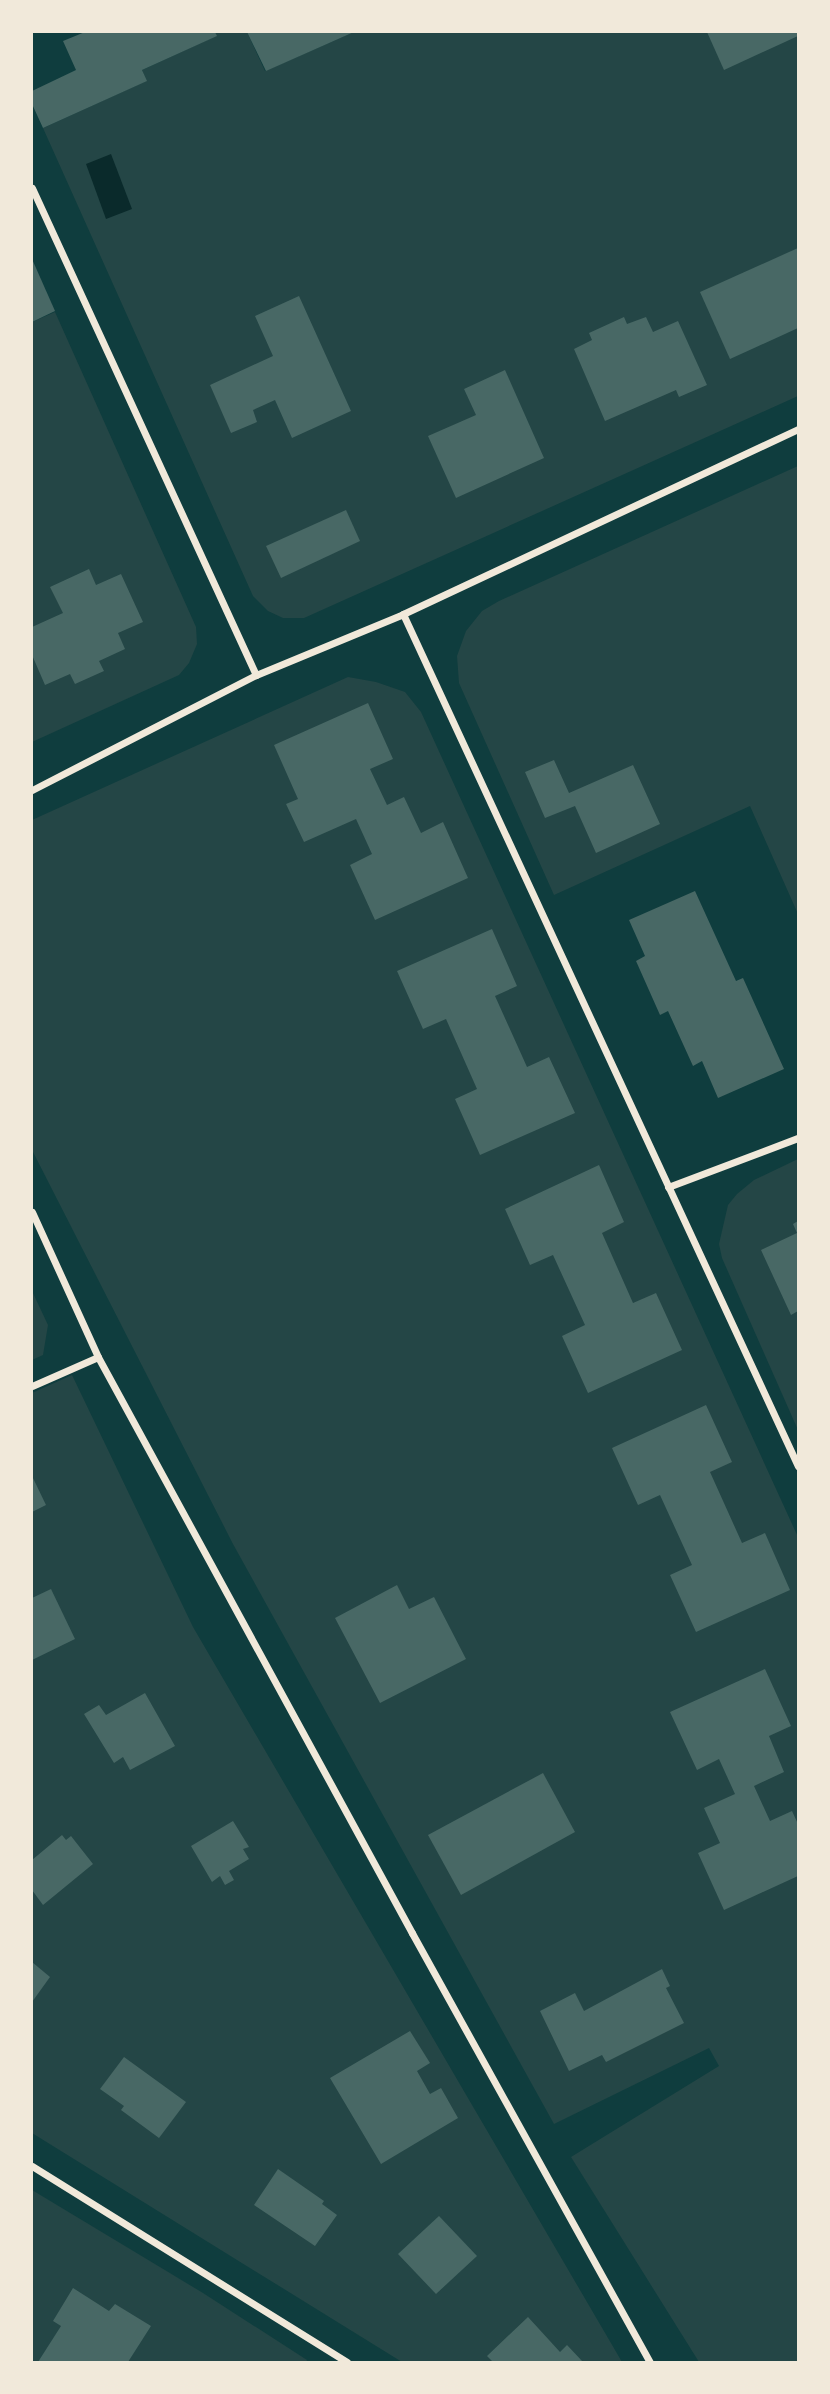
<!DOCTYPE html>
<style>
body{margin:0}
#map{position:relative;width:830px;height:2394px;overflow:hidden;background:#0f3d3e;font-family:Ubuntu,sans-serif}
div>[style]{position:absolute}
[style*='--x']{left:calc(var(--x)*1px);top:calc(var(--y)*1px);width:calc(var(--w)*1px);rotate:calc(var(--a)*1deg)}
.green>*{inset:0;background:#244646}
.water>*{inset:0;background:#0a2a2b}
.building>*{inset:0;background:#486865}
.minor>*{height:7px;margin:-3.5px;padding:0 3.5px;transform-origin:3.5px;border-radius:3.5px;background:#f1e9da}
span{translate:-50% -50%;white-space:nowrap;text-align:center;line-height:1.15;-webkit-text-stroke:5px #f1e9da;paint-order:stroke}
.frame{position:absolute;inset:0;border:33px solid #f1e9da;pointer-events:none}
</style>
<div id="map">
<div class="green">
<div style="clip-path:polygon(215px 32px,247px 32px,265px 71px,354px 32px,798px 32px,798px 396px,304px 618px,283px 618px,268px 611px,253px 596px,43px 128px,146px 81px,142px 70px,216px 36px)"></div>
<div style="clip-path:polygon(55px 312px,196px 627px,197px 644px,189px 663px,179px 675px,32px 742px,32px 322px)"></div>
<div style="clip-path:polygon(798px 466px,798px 914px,750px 806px,554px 895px,459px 683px,457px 656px,466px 631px,482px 611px,499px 601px)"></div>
<div style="clip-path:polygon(348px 677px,376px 682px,405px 692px,421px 712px,798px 1537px,798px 2362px,699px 2362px,571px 2157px,719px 2066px,709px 2048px,554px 2124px,233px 1544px,32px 1150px,32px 820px)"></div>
<div style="clip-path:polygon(798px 1159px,798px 1430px,722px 1258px,719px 1244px,728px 1205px,737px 1194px,754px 1180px)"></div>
<div style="clip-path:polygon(32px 1291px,48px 1325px,43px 1355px,32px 1360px)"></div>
<div style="clip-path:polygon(72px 1375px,193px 1627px,622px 2362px,402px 2362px,32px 2133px,32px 1393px)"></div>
<div style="clip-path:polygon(32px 2190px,203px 2293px,307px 2360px,306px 2362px,32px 2362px)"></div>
</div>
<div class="water">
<div style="clip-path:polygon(111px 154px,132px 209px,106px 219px,86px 164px)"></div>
</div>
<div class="building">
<div style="clip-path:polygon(85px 32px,215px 32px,217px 36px,142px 70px,147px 81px,43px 128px,32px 104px,32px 91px,76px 70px,63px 41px)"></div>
<div style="clip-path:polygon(247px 32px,354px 32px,266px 71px)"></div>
<div style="clip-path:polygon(707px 32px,798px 32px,798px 36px,724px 70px)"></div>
<div style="clip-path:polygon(798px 248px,798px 328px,730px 359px,700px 292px)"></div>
<div style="clip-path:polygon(32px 259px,55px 311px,32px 322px)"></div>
<div style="clip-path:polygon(299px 296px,351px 411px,292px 438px,275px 400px,253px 410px,257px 422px,231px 433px,210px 385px,273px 356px,255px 316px)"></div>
<div style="clip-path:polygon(624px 317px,627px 324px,646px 317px,653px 332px,678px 321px,707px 385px,679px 397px,676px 390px,605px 421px,574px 349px,592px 340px,589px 333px)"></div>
<div style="clip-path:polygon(505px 370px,544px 458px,456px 498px,428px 436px,476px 415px,464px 389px)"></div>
<div style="clip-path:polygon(346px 510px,360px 541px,281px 578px,266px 546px)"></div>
<div style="clip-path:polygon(89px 569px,96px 585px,121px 574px,143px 622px,118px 633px,125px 649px,99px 661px,104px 671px,75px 684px,70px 674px,45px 685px,32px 655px,32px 627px,63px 613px,50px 587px)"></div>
<div style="clip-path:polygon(368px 703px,393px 759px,370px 769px,387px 805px,404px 797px,421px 833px,443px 822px,468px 878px,375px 920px,350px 865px,372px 854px,356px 819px,304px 842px,286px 804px,298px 799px,274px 745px)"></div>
<div style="clip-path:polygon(554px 760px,569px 793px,633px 765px,660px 824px,596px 853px,575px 806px,545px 818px,525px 772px)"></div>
<div style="clip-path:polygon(695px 891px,736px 981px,743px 978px,784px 1069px,718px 1098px,702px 1061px,693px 1066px,668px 1011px,660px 1015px,636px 961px,645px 956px,629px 920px)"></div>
<div style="clip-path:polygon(492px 929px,517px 986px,495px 996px,527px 1067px,549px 1057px,575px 1113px,480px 1155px,455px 1099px,477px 1089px,446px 1019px,423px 1029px,397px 971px)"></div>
<div style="clip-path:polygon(599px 1165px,624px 1222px,602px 1233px,633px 1303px,656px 1293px,682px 1350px,588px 1393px,562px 1336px,585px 1325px,553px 1255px,530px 1265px,505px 1209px)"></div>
<div style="clip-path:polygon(798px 1221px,798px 1311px,791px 1315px,761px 1250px,797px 1233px,793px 1224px)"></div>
<div style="clip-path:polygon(706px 1405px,732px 1462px,710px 1472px,742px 1543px,765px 1533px,790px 1590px,696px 1632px,670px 1575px,692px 1565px,660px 1495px,638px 1505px,612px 1448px)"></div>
<div style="clip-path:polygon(32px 1476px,46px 1505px,32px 1512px)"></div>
<div style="clip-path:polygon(397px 1585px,409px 1609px,434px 1597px,466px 1659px,380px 1703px,335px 1618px)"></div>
<div style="clip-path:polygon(51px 1589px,75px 1639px,32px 1660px,32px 1598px)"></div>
<div style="clip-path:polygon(765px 1669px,791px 1726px,769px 1736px,784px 1772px,754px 1786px,770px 1821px,792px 1811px,798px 1824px,798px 1876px,724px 1910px,698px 1853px,720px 1843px,704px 1808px,735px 1794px,719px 1759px,697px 1770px,670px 1712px)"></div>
<div style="clip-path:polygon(145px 1693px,175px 1746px,130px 1770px,123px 1757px,114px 1763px,84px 1714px,99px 1705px,106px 1715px)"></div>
<div style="clip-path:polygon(543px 1773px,575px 1832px,461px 1895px,428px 1835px)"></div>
<div style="clip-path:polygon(233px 1821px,249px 1847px,243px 1849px,249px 1859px,229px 1871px,234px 1880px,225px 1885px,220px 1876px,212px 1882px,191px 1846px)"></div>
<div style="clip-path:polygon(62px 1835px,66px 1840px,71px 1836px,93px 1864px,43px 1905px,32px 1890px,32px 1860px)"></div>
<div style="clip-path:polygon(32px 1962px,50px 1977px,32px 2002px)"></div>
<div style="clip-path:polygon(662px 1969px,670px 1986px,666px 1988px,684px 2023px,606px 2062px,602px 2055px,569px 2071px,540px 2011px,575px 1993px,584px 2011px)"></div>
<div style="clip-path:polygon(410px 2031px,430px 2063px,417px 2071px,430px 2094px,441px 2088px,458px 2118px,381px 2164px,330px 2078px)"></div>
<div style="clip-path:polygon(124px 2057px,186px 2102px,159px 2138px,121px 2110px,124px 2106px,100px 2089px)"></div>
<div style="clip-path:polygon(278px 2169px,324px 2201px,322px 2204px,337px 2215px,315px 2246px,254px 2205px)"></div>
<div style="clip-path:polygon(439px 2216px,477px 2256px,436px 2294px,398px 2254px)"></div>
<div style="clip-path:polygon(73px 2288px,109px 2311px,115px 2304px,151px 2326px,128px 2362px,38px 2362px,61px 2326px,53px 2321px)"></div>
<div style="clip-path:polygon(528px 2317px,560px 2352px,567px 2345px,583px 2362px,493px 2362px,487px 2356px)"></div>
</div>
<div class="minor">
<div style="--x:32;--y:188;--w:536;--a:65.3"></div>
<div style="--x:403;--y:614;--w:939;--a:65.13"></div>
<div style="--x:32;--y:790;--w:252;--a:-27.2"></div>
<div style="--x:256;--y:675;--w:159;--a:-22.5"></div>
<div style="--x:403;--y:614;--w:436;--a:-25.1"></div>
<div style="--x:668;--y:1187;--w:139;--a:-20.7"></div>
<div style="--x:32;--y:1212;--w:159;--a:65.5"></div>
<div style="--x:98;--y:1357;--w:656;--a:61.4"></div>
<div style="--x:412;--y:1933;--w:491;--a:61"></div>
<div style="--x:32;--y:1386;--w:72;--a:-23.7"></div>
<div style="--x:32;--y:2166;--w:371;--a:31.9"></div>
</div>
<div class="frame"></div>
</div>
